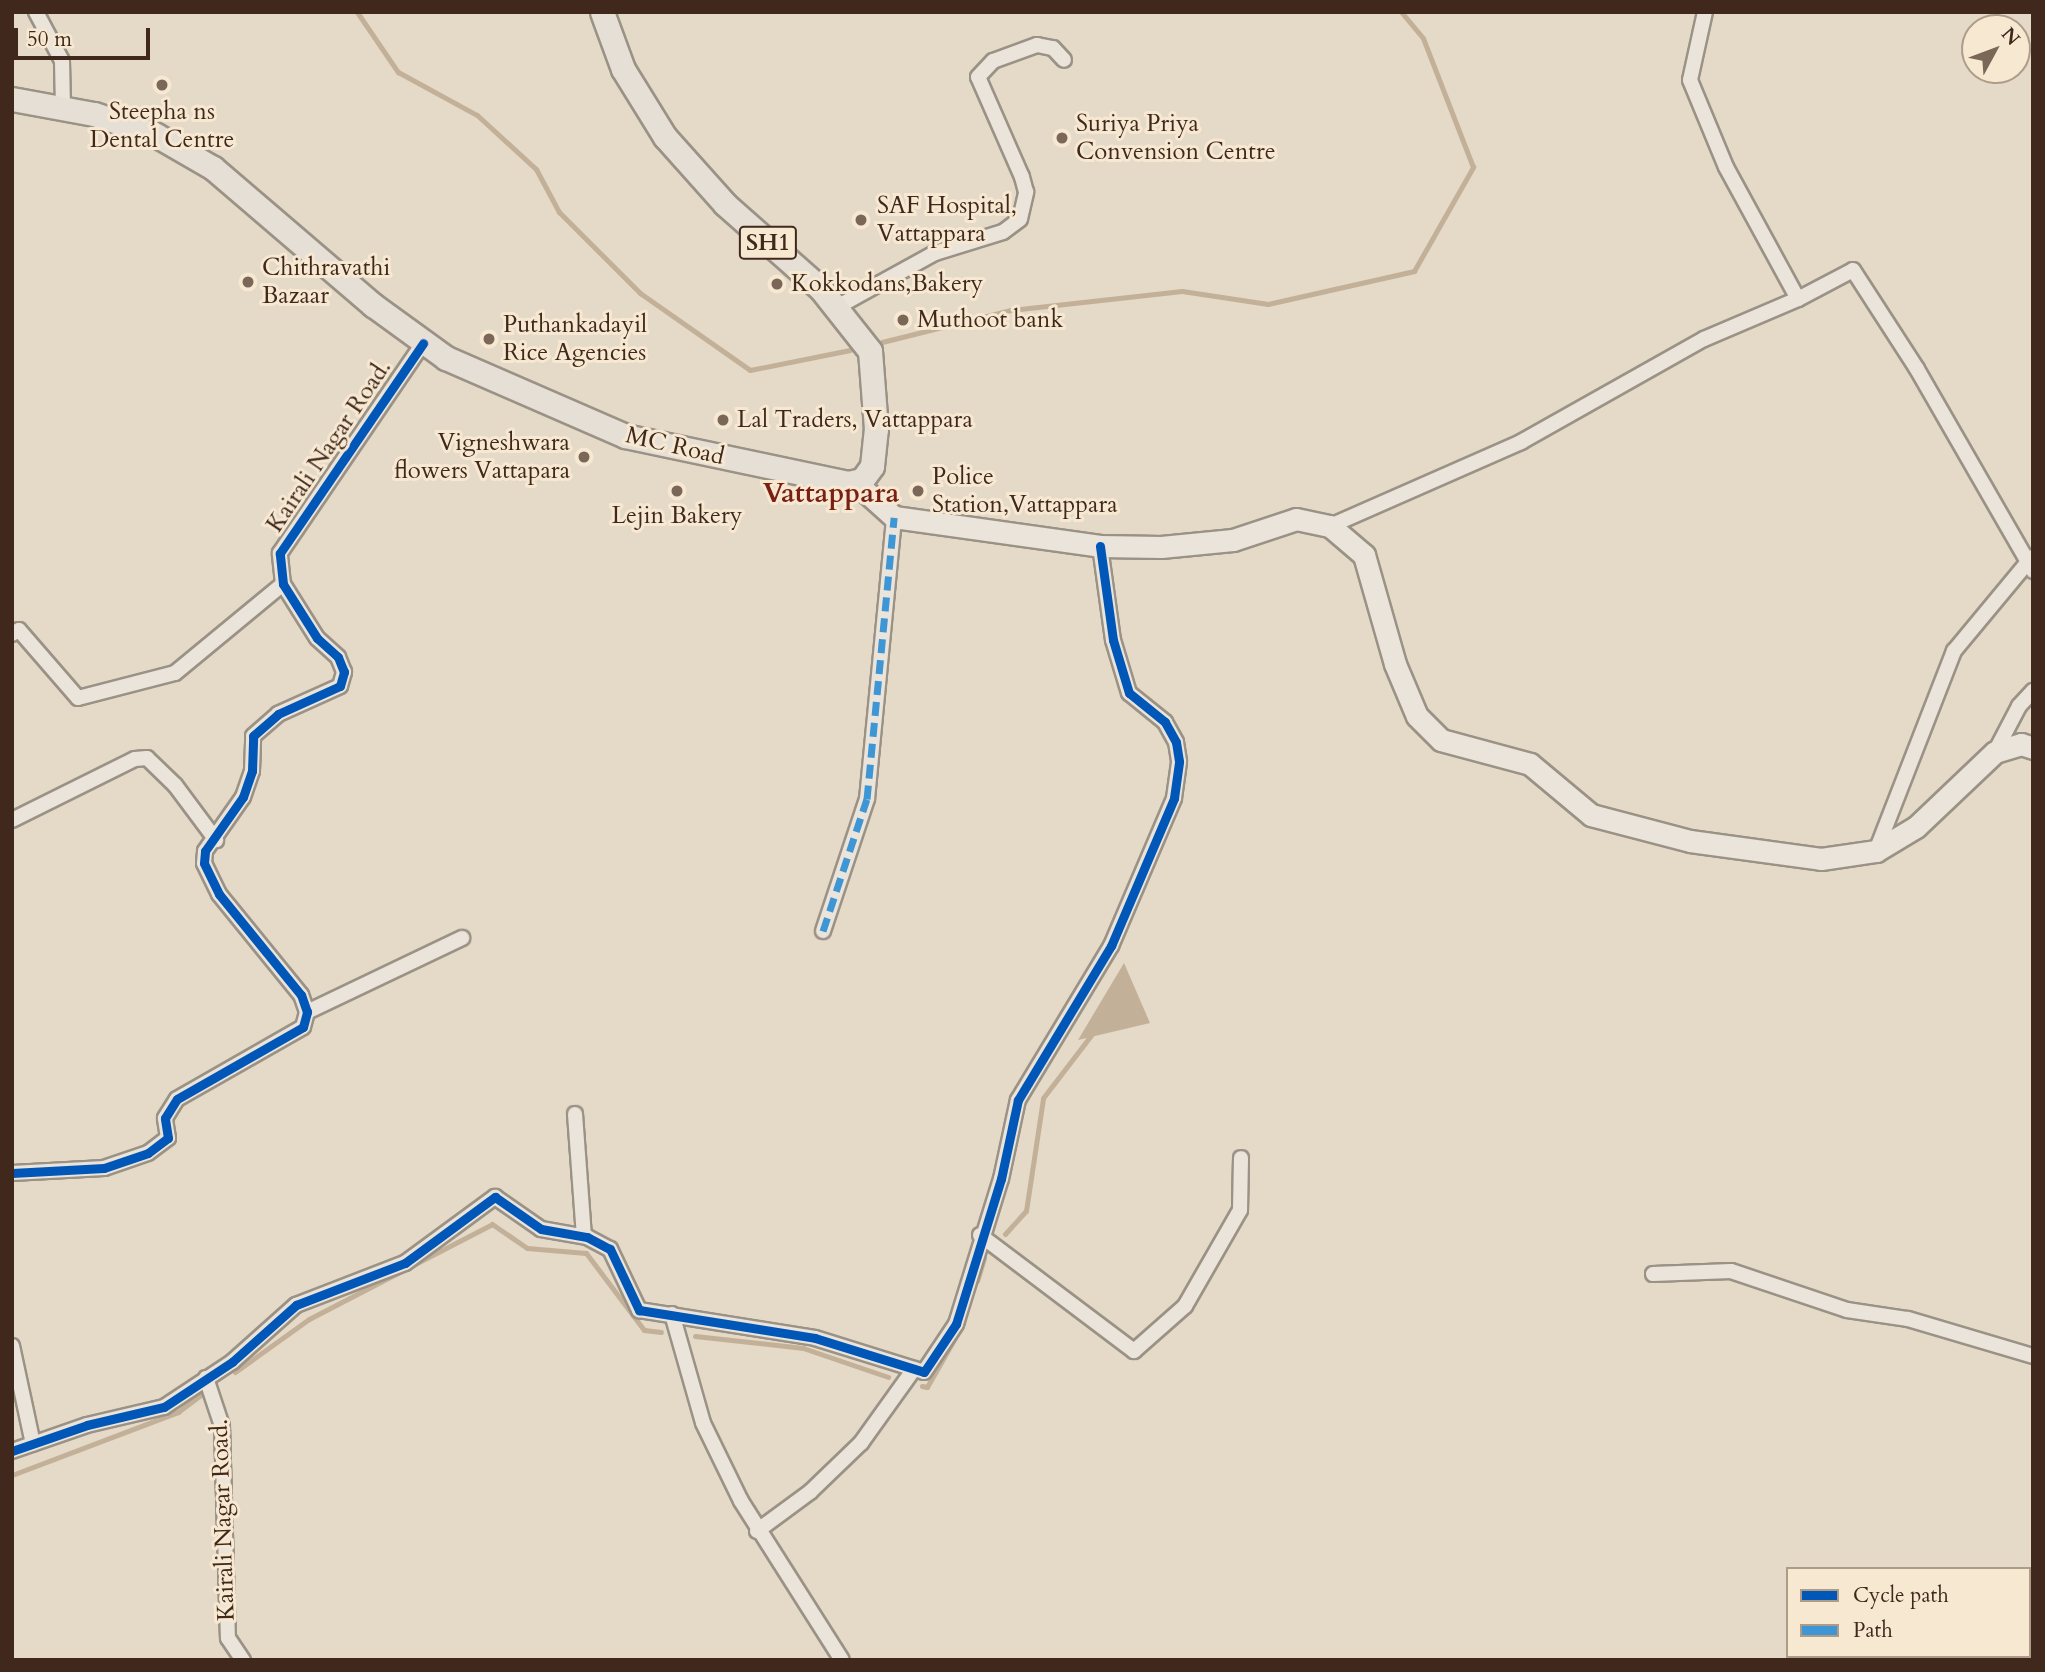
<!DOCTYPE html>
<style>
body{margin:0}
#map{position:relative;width:2045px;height:1672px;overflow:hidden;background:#e5d9c7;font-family:Cardo,serif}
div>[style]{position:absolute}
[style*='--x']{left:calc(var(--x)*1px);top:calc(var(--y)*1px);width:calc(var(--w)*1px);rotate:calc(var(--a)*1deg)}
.water>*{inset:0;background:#c3b098}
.stream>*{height:5px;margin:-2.5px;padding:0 2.5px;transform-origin:2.5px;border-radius:2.5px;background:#c3b098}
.roads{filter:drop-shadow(2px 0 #9b9286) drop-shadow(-2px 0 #9b9286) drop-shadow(0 2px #9b9286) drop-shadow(0 -2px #9b9286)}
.minor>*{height:14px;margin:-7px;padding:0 7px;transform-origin:7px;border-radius:7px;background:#eae4db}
.secondary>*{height:21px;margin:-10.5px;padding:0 10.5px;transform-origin:10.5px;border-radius:10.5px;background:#eae4db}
.primary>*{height:23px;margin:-11.5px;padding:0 11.5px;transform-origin:11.5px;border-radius:11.5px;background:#e6dfd5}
.quiet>*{height:7px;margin-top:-3.5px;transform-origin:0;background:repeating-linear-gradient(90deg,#3f96d4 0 14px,transparent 0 21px)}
.cycleway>*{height:9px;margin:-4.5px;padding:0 4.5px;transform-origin:4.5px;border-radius:4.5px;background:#0057b8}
.dots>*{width:19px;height:19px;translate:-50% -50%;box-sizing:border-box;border:4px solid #f7e8d2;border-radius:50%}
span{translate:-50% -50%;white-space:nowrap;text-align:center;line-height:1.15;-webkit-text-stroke:6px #f7e8d2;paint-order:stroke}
.shield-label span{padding:2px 5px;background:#f7e8d2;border:2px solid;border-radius:5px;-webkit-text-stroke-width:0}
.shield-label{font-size:23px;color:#40291c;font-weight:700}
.poi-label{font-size:24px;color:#40291c}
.left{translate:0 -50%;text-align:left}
.right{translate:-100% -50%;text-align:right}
.street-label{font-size:24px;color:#40291c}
.quarter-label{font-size:28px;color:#7a1f14;font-weight:700}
.frame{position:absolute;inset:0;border:14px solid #40291c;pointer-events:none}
.legend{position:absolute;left:1786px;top:1567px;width:245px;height:91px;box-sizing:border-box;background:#f7e8d2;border:2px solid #ae9c89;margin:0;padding:9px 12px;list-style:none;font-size:21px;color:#40291c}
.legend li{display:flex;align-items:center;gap:14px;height:35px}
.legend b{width:35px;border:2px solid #ae9c89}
.north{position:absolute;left:1961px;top:14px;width:70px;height:70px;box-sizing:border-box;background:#f7e8d2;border:2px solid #ae9c89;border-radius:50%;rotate:49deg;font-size:19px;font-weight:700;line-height:28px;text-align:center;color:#40291c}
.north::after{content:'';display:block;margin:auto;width:24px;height:32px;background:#7a6758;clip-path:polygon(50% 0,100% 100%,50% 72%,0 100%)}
.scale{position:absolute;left:14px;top:28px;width:136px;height:32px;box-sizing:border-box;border:4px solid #40291c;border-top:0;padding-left:9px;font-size:21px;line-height:24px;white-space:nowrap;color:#40291c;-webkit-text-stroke:5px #f7e8d2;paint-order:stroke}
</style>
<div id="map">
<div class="water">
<div style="clip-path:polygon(1124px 963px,1150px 1023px,1078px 1040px)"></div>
</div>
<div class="stream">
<div style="--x:357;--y:12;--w:73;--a:55.7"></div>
<div style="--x:398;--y:72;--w:90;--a:28.6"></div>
<div style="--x:477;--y:115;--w:80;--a:42.5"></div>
<div style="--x:536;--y:169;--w:49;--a:61.9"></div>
<div style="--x:559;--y:212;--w:115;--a:45"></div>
<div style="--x:640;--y:293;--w:134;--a:35"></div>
<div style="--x:750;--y:370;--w:102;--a:-11.3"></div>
<div style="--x:882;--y:342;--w:132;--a:-14"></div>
<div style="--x:1010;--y:310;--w:173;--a:-6.3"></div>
<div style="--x:1182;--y:291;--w:87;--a:8.6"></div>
<div style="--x:1268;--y:304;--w:150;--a:-12.7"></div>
<div style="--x:1414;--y:271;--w:120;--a:-60.4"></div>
<div style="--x:1473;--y:167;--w:138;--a:-111.2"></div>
<div style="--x:1423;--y:38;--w:34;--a:-130"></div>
<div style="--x:1005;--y:1234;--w:31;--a:-48"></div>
<div style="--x:1026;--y:1211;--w:114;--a:-81.4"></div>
<div style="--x:1043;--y:1098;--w:81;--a:-52.6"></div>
<div style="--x:977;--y:1281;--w:24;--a:-73"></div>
<div style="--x:695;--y:1336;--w:109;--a:6.3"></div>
<div style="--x:803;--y:1348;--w:90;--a:18.8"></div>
<div style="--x:235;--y:1372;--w:91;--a:-35.6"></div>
<div style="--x:309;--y:1319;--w:206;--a:-27.4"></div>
<div style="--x:492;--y:1224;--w:42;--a:34.4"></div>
<div style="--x:527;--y:1248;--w:59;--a:4.8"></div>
<div style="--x:586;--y:1253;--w:96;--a:53"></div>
<div style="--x:644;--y:1330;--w:17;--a:7"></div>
<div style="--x:922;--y:1386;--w:5;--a:11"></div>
<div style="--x:927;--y:1387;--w:73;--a:-60.3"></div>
<div style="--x:12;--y:1475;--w:178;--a:-20.8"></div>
<div style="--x:178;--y:1412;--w:30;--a:-37"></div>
</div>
<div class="roads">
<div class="minor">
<div style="--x:36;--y:12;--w:55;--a:62"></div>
<div style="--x:62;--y:61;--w:47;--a:88.8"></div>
<div style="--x:1798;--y:299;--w:62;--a:-27.8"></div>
<div style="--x:1853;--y:270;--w:118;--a:57.1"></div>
<div style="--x:1917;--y:369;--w:233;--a:60.1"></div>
<div style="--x:837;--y:307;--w:112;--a:-28.9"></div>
<div style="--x:935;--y:253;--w:71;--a:-17.2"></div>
<div style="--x:1003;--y:232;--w:21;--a:-37"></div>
<div style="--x:1020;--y:219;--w:28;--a:-77"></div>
<div style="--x:1026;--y:192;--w:16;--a:-105"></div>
<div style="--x:1022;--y:177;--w:109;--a:-113.7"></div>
<div style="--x:978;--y:77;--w:22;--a:-47"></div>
<div style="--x:993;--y:61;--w:47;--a:-20"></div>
<div style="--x:1037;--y:45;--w:16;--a:11"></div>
<div style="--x:1053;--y:48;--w:16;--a:47"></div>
<div style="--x:1330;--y:526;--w:209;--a:-23.7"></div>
<div style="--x:1521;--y:442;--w:210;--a:-29.4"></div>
<div style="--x:1704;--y:339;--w:102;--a:-23.1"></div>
<div style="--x:1798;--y:299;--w:150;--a:-118.6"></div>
<div style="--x:1726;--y:167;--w:94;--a:-112.5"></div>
<div style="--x:1690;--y:80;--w:70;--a:-77.6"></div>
<div style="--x:12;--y:634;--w:8;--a:-30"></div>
<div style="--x:19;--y:630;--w:90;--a:49.1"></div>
<div style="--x:78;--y:698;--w:100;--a:-14.5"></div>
<div style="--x:175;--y:673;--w:140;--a:-39.5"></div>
<div style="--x:1995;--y:752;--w:52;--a:-62.4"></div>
<div style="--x:2019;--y:706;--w:21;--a:-47"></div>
<div style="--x:12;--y:820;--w:137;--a:-26.4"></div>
<div style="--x:135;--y:759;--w:12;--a:-5"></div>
<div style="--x:147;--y:758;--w:39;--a:44"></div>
<div style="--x:175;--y:785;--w:69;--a:53.3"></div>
<div style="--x:1876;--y:851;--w:215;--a:-68.7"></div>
<div style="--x:1954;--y:651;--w:122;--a:-50.3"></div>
<div style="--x:823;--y:931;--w:139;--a:-71.6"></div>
<div style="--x:867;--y:799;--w:283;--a:-84.5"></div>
<div style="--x:307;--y:1012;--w:172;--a:-25.5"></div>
<div style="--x:575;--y:1114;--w:122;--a:85.8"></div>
<div style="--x:12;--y:1173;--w:92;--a:-3.1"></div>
<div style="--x:104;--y:1168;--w:46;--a:-18.8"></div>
<div style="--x:148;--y:1153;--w:25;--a:-37"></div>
<div style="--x:168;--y:1138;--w:20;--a:-99"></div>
<div style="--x:165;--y:1118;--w:22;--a:-58"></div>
<div style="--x:177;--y:1099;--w:145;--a:-29.7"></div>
<div style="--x:303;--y:1027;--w:16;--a:-75"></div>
<div style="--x:307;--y:1012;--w:18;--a:-109"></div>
<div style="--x:301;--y:995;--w:130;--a:-129.1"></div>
<div style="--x:219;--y:894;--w:34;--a:-116"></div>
<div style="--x:204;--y:863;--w:12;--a:-85"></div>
<div style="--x:205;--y:851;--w:66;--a:-54.9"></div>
<div style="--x:243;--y:797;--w:28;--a:-71"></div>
<div style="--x:252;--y:771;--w:35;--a:-88"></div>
<div style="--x:253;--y:736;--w:33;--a:-41"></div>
<div style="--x:278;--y:714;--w:68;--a:-24.3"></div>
<div style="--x:340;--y:686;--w:15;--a:-74"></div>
<div style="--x:344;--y:672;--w:16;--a:-112"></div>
<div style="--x:338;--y:657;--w:28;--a:-138"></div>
<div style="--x:317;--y:638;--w:64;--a:-122.2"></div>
<div style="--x:283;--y:584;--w:31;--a:-96"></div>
<div style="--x:280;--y:553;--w:254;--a:-55.7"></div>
<div style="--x:980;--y:1235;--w:193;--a:37"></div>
<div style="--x:1134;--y:1351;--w:68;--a:-41.4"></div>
<div style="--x:1185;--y:1306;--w:111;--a:-60.2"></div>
<div style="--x:1240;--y:1210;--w:52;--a:-88.9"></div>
<div style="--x:1653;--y:1274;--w:78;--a:-2.2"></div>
<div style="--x:1731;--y:1271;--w:122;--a:18.6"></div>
<div style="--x:1847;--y:1310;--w:62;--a:8.4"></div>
<div style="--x:1908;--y:1319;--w:130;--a:16.5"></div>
<div style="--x:672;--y:1314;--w:113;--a:74.1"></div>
<div style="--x:703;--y:1423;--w:87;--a:64"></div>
<div style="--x:741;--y:1501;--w:188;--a:57.6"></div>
<div style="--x:12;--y:1346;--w:100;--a:77.9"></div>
<div style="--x:206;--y:1378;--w:51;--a:71.6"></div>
<div style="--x:222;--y:1426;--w:212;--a:88.4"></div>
<div style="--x:228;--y:1638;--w:27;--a:56"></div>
<div style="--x:12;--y:1451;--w:79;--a:-19.1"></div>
<div style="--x:87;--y:1425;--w:79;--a:-13.2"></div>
<div style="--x:164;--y:1407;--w:82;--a:-33.5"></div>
<div style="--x:232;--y:1362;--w:86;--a:-41.7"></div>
<div style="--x:296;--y:1305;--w:117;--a:-21.1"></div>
<div style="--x:405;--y:1263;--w:112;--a:-36.3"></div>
<div style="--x:495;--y:1197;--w:56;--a:34.8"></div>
<div style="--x:541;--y:1229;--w:47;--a:9.9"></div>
<div style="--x:587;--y:1237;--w:26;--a:28"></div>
<div style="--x:610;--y:1249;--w:68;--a:64.6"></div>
<div style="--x:639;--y:1310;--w:178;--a:9"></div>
<div style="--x:815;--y:1338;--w:114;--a:17.3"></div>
<div style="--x:924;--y:1372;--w:58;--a:-56.3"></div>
<div style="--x:956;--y:1324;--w:152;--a:-72.8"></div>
<div style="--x:1001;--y:1179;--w:81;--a:-77.9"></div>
<div style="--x:1018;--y:1100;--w:180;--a:-58.9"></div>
<div style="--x:1111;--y:946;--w:161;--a:-66.9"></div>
<div style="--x:1174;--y:798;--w:37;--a:-82"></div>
<div style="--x:1179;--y:761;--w:19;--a:-99"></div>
<div style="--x:1176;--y:742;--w:23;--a:-119"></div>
<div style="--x:1165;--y:722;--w:46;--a:-141.1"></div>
<div style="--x:1129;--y:693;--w:55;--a:-106.8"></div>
<div style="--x:1113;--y:640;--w:95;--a:-97.9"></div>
<div style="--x:757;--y:1531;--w:66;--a:-36.3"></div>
<div style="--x:810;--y:1492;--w:71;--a:-43.9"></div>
<div style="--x:861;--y:1443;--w:91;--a:-54.4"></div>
</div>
<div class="secondary">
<div style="--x:855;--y:482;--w:52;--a:41.9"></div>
<div style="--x:894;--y:517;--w:208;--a:8"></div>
<div style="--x:1100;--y:546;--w:61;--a:0.9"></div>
<div style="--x:1161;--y:547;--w:72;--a:-5.6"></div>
<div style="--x:1233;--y:540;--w:66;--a:-18.4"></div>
<div style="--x:1296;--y:519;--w:35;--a:12"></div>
<div style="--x:1330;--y:526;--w:45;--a:40.5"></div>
<div style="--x:1364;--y:555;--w:113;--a:74.1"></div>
<div style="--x:1395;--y:664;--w:56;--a:67.1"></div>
<div style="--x:1417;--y:716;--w:34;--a:45"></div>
<div style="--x:1441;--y:740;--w:92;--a:15.1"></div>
<div style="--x:1530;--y:764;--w:80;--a:39.9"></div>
<div style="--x:1591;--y:815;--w:102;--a:14.7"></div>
<div style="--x:1690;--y:841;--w:132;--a:7.8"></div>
<div style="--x:1821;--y:859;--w:56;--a:-8.3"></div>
<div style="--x:1876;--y:851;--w:47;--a:-31"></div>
<div style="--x:1916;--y:827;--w:109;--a:-43.5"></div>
<div style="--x:1995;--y:752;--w:27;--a:-17"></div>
<div style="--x:2021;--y:744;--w:13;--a:18"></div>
</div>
<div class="primary">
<div style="--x:12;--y:99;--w:83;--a:10.4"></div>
<div style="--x:94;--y:114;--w:65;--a:18.7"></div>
<div style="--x:156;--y:135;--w:66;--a:30.1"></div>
<div style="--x:213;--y:168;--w:211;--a:40.6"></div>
<div style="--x:373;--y:305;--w:90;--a:36"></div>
<div style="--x:446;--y:358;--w:195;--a:23.5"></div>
<div style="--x:625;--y:436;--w:228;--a:11.9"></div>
<div style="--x:848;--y:483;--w:14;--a:-12"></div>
<div style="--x:862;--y:480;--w:17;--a:-54"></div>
<div style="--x:872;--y:466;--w:37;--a:-84"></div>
<div style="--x:876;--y:429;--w:78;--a:-94.4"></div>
<div style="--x:870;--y:351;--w:79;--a:-128.3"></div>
<div style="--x:821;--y:289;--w:128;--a:-138.5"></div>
<div style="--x:725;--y:204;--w:90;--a:-131.8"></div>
<div style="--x:665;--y:137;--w:80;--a:-121.7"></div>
<div style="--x:623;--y:69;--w:61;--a:-110.2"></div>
</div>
</div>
<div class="quiet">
<div style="--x:823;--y:931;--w:139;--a:-71.6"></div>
<div style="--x:867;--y:799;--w:283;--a:-84.5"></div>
</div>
<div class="cycleway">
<div style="--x:12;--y:1173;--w:92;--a:-3.1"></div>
<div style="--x:104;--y:1168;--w:46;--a:-18.8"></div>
<div style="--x:148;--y:1153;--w:25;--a:-37"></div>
<div style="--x:168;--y:1138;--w:20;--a:-99"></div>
<div style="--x:165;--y:1118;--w:22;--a:-58"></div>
<div style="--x:177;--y:1099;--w:145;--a:-29.7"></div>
<div style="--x:303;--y:1027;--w:16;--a:-75"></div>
<div style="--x:307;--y:1012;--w:18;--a:-109"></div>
<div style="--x:301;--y:995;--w:130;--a:-129.1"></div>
<div style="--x:219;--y:894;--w:34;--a:-116"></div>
<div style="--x:204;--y:863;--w:12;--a:-85"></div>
<div style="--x:205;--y:851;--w:66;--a:-54.9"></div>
<div style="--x:243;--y:797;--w:28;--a:-71"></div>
<div style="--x:252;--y:771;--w:35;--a:-88"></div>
<div style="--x:253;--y:736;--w:33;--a:-41"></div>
<div style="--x:278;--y:714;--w:68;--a:-24.3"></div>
<div style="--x:340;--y:686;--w:15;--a:-74"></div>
<div style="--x:344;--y:672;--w:16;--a:-112"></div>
<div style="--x:338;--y:657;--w:28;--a:-138"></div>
<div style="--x:317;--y:638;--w:64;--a:-122.2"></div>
<div style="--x:283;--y:584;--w:31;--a:-96"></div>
<div style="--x:280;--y:553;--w:254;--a:-55.7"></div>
<div style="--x:12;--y:1451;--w:79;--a:-19.1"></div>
<div style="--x:87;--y:1425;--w:79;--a:-13.2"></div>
<div style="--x:164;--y:1407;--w:82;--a:-33.5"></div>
<div style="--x:232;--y:1362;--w:86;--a:-41.7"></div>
<div style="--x:296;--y:1305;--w:117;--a:-21.1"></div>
<div style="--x:405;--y:1263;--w:112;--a:-36.3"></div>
<div style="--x:495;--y:1197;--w:56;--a:34.8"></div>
<div style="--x:541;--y:1229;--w:47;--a:9.9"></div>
<div style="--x:587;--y:1237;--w:26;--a:28"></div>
<div style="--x:610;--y:1249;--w:68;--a:64.6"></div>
<div style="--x:639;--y:1310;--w:178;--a:9"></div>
<div style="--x:815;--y:1338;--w:114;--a:17.3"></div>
<div style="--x:924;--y:1372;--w:58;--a:-56.3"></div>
<div style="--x:956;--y:1324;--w:152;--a:-72.8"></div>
<div style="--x:1001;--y:1179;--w:81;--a:-77.9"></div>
<div style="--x:1018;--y:1100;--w:180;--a:-58.9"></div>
<div style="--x:1111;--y:946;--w:161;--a:-66.9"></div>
<div style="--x:1174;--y:798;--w:37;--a:-82"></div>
<div style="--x:1179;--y:761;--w:19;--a:-99"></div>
<div style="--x:1176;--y:742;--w:23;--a:-119"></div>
<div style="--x:1165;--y:722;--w:46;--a:-141.1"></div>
<div style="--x:1129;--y:693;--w:55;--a:-106.8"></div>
<div style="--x:1113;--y:640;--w:95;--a:-97.9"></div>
</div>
<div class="dots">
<div style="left:162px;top:85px;background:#7a6758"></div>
<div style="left:1062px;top:138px;background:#7a6758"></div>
<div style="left:861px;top:220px;background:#7a6758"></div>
<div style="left:248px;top:282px;background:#7a6758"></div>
<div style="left:777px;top:284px;background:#7a6758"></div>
<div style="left:903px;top:320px;background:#7a6758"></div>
<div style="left:489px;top:339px;background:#7a6758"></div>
<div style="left:723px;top:420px;background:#7a6758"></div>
<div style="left:584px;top:457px;background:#7a6758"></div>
<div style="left:677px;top:491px;background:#7a6758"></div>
<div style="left:918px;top:491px;background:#7a6758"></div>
</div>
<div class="shield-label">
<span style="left:768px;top:243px">SH1</span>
</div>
<div class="poi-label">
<span style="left:162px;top:126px">Steepha ns<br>Dental Centre</span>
<span class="left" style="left:1076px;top:138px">Suriya Priya<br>Convension Centre</span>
<span class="left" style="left:877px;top:220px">SAF Hospital,<br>Vattappara</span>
<span class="left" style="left:262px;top:282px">Chithravathi<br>Bazaar</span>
<span class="left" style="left:791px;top:284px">Kokkodans,Bakery</span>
<span class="left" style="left:917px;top:320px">Muthoot bank</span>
<span class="left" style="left:503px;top:339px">Puthankadayil<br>Rice Agencies</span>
<span class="left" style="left:737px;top:420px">Lal Traders, Vattappara</span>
<span class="right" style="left:570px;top:457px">Vigneshwara<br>flowers Vattapara</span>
<span class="left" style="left:932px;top:491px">Police<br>Station,Vattappara</span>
<span style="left:677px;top:516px">Lejin Bakery</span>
</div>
<div class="street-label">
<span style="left:329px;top:446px;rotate:-56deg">Kairali Nagar Road.</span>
<span style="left:675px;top:446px;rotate:13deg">MC Road</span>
<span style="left:223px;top:1520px;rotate:-92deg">Kairali Nagar Road.</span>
</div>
<div class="quarter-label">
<span style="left:831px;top:493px">Vattappara</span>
</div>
<div class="frame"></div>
<ul class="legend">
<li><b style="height:9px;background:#0057b8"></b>Cycle path</li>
<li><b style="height:9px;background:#3f96d4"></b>Path</li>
</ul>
<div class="north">N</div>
<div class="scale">50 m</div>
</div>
